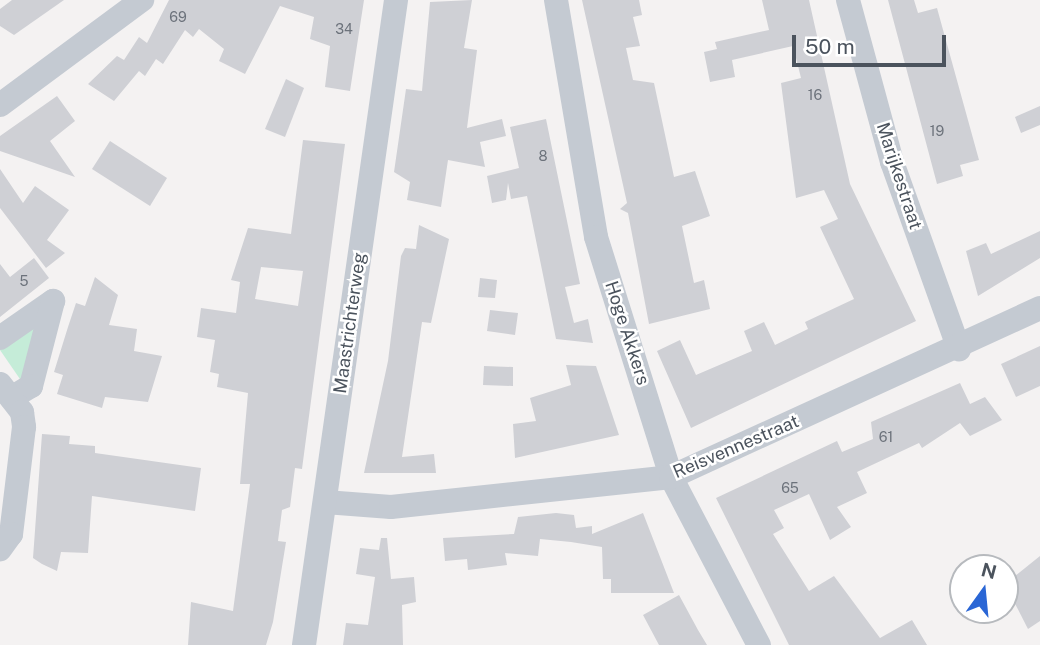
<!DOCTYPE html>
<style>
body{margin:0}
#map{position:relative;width:1040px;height:645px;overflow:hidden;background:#f4f2f2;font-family:"Public Sans",sans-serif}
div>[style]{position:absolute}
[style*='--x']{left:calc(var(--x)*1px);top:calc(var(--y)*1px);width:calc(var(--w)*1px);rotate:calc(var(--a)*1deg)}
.green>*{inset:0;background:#c5ecd8}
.building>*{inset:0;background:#cfd0d5}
.street>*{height:24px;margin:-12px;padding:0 12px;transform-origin:12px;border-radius:12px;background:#c4cad2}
span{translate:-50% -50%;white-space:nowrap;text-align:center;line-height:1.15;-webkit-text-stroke:5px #fff;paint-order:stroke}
.number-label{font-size:14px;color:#6c727b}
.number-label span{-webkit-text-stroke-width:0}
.street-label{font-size:18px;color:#4b535d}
.north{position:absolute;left:949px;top:554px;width:70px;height:70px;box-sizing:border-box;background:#fff;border:2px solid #b7babe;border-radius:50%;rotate:15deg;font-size:19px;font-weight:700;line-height:28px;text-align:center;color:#4b535d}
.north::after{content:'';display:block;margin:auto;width:24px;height:32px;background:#2a66d5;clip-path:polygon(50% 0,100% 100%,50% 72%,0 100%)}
.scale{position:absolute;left:792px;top:35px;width:154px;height:32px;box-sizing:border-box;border:4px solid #4b535d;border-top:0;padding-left:9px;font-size:21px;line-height:24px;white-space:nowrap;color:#4b535d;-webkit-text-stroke:5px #fff;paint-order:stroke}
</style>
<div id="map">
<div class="green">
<div style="clip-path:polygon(44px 315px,22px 382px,0 350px)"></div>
</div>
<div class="building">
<div style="clip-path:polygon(12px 0,64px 0,14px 35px,0 26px,0 9px)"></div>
<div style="clip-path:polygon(169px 0,364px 0,350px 91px,325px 87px,330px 46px,310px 39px,314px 17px,280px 6px,245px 74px,219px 61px,224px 49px,199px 29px,193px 37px,185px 30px,163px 64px,156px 59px,145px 76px,139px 71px,114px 101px,88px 84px,117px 56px,124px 60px,139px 37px,147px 43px)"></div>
<div style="clip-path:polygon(472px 0,464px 48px,477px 50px,467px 128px,502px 119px,506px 136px,480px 142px,485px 167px,448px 160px,441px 207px,407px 200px,410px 182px,394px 172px,406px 89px,422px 91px,430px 2px)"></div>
<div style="clip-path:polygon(582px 0,639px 0,642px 15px,633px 17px,640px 46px,626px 48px,633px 80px,654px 83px,674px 177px,695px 171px,710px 216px,682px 226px,694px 283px,704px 280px,710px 309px,649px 324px,628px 213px,620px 209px,627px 203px)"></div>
<div style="clip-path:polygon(762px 0,809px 0,850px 184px,916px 321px,691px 428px,657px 351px,680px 340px,696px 375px,752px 351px,744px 331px,764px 322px,775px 345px,808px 329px,805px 322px,854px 299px,820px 227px,838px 219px,824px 190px,796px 198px,781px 83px,801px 78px,793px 46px,732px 60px,735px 77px,710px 82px,704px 52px,717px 49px,715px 42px,769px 30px)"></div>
<div style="clip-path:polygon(888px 0,914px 0,918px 13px,937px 8px,979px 160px,960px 165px,963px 176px,937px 184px)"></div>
<div style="clip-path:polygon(286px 79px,304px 88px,285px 137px,265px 129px)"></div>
<div style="clip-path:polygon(57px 96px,75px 121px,50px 141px,75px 177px,0 151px,0 136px)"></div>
<div style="clip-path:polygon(1040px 106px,1040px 125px,1021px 133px,1015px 117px)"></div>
<div style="clip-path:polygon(546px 119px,580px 284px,565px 287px,574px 323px,588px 319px,593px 343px,556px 339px,527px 196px,511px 199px,508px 183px,506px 200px,492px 203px,487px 176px,519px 168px,510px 127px)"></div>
<div style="clip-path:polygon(evenodd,303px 140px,345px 144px,302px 469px,295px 468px,290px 507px,282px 510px,278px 541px,286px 542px,273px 622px,266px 645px,188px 645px,191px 602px,233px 611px,250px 484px,240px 484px,248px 393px,217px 387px,219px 374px,210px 372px,215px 340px,197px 337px,201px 308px,236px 313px,240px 282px,231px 280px,248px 228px,291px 234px,303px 140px,261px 267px,303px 271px,298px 306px,255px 299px,261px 267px)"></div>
<div style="clip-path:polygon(110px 141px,167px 178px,150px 206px,92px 169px)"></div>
<div style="clip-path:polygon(0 169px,23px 203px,35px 186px,69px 210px,47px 240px,65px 253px,46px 268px,0 208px)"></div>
<div style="clip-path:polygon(419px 225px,449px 239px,431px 323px,422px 322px,402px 457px,434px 454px,436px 473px,364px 473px,388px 361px,401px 256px,405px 248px,416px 249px)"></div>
<div style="clip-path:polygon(1040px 231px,1040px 258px,978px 296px,966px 251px,986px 243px,991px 254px)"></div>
<div style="clip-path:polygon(34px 258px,49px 278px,0 317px,0 264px,10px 277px)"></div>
<div style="clip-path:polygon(95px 277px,118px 295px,109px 325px,137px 329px,134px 351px,162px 356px,148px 402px,105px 397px,102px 408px,57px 394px,63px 375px,54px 372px,68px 327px,76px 303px,85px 306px)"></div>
<div style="clip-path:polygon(480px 278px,497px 280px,495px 298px,478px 297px)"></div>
<div style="clip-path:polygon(490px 310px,518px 313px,515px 335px,487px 331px)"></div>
<div style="clip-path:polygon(1040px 346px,1040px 386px,1016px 397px,1001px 364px)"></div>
<div style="clip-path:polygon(566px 365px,596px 366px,619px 435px,515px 458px,513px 424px,536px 421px,530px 398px,571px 385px)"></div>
<div style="clip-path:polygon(484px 366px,513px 367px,513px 386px,483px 385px)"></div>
<div style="clip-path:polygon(960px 383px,970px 404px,985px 397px,1002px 420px,970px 436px,960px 423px,922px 448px,919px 443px,857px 472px,867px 493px,837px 507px,851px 527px,830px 540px,809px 494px,774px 510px,784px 528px,773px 534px,809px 591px,834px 576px,880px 638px,912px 620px,927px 645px,789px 645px,716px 498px,837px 441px,842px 452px,873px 439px,871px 422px)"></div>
<div style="clip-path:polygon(42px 434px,70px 436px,69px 444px,95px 446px,95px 453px,201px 468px,195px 511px,92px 496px,88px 553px,61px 552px,57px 571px,42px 564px,33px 558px)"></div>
<div style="clip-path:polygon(556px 513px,574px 515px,576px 528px,592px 526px,592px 534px,643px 513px,674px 593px,611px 593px,611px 579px,603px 579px,602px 547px,571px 542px,540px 539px,538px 556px,505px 553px,507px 565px,468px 570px,467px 559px,445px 561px,443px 538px,514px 534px,518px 517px)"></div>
<div style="clip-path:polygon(381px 538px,387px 538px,391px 579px,414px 577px,416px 602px,402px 605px,403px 645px,343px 645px,346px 623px,368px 625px,375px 577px,356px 574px,360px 548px,379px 550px)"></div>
<div style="clip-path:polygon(1040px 556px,1040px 621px,1028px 629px,1005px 584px)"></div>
<div style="clip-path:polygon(679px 595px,698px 630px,707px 645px,659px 645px,643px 615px)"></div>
</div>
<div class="street">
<div style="--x:556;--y:0;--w:240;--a:80.4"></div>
<div style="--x:596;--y:237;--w:251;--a:72.6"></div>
<div style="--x:671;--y:477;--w:190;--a:62.4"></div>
<div style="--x:848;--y:0;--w:168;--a:74.8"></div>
<div style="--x:892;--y:162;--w:199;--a:70.3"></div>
<div style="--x:0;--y:105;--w:177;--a:-36.5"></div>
<div style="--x:0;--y:338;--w:65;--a:-34.9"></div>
<div style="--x:53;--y:301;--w:88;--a:104.5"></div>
<div style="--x:31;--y:386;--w:23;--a:149"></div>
<div style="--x:0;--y:384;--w:36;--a:52"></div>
<div style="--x:22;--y:412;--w:15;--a:82"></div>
<div style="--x:24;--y:427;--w:108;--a:96.9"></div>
<div style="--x:11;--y:534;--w:19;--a:126"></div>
<div style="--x:325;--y:502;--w:66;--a:4.3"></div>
<div style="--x:391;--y:507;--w:282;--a:-6.1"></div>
<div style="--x:671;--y:477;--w:406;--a:-24.6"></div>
<div style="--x:304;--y:645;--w:652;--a:-81.88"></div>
</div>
<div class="number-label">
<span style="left:178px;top:17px">69</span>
<span style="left:344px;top:29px">34</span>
<span style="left:815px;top:95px">16</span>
<span style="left:937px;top:131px">19</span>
<span style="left:543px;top:156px">8</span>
<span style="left:24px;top:281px">5</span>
<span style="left:886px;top:437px">61</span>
<span style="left:790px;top:488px">65</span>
</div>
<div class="street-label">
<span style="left:899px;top:176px;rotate:72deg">Marijkestraat</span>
<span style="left:350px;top:323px;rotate:-82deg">Maastrichterweg</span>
<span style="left:627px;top:333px;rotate:72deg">Hoge Akkers</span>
<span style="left:736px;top:447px;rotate:-23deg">Reisvennestraat</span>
</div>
<div class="north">N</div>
<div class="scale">50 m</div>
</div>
